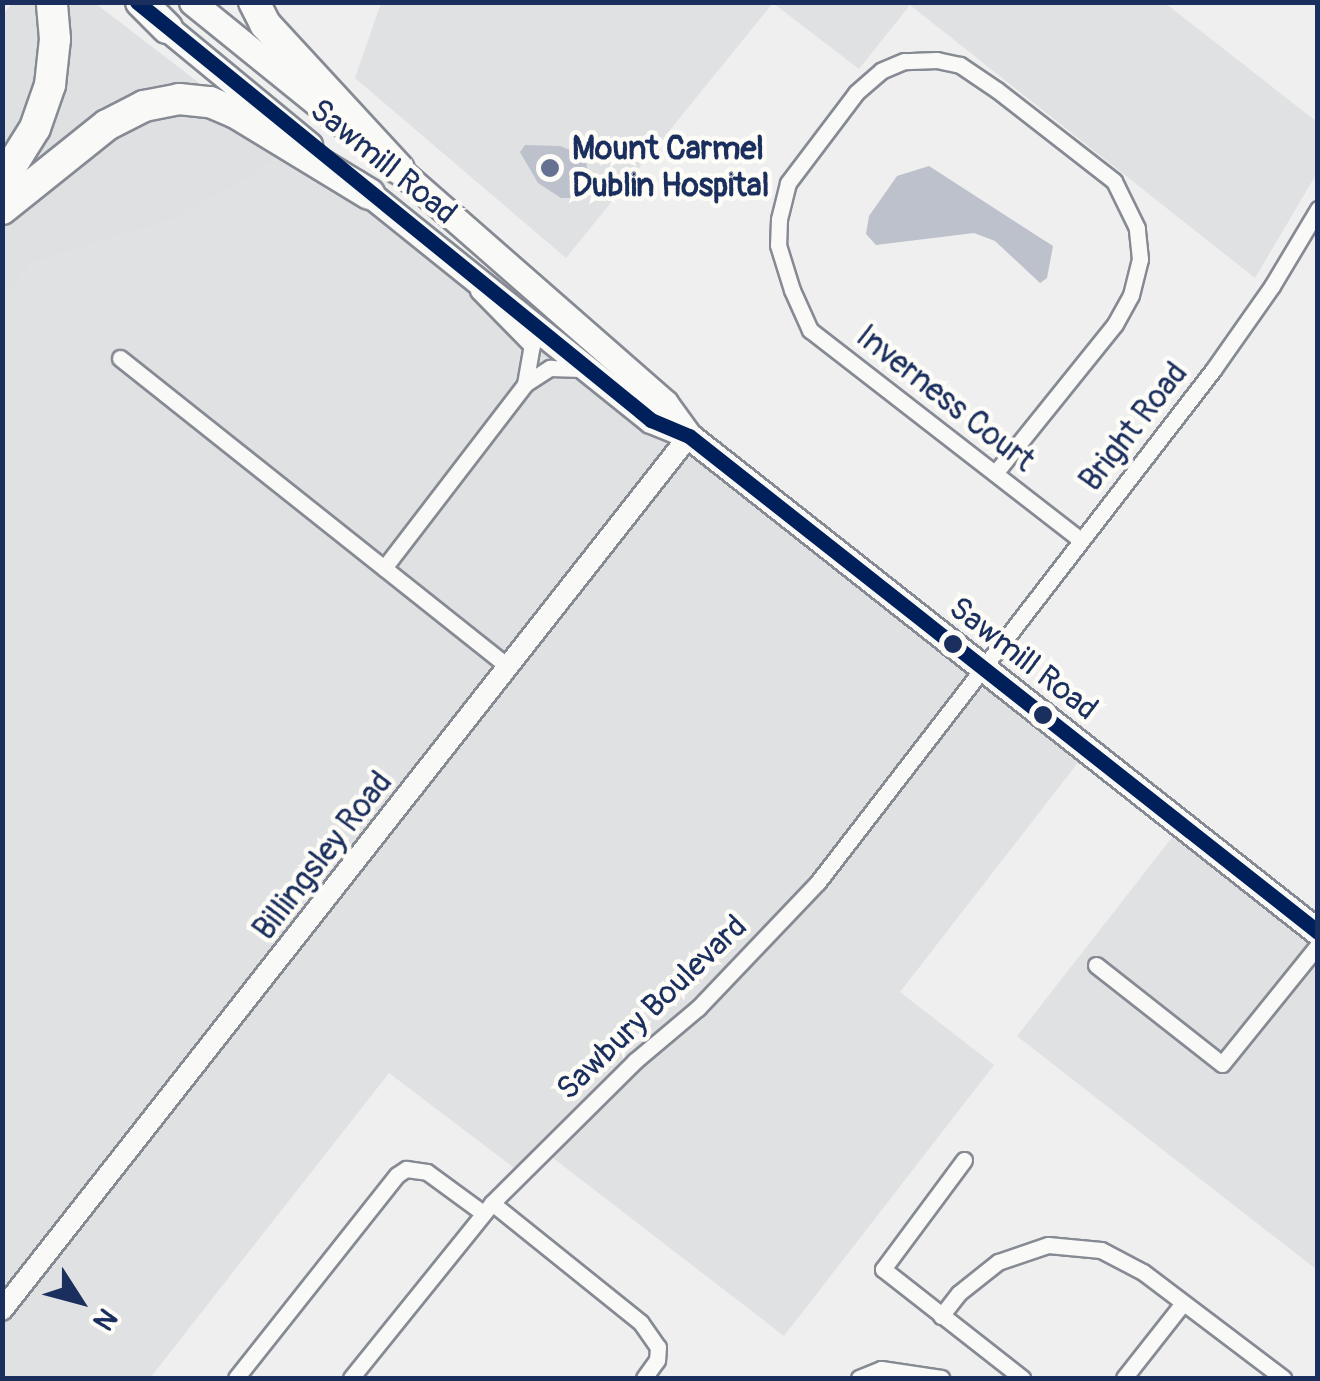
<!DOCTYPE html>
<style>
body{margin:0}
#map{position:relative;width:1320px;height:1381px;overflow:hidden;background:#efefef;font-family:Pangolin,sans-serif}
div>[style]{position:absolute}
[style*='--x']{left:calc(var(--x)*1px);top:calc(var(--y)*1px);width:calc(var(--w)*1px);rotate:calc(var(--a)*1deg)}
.built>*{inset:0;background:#dfe1e2}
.green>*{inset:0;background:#dee0e2}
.water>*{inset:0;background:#bdc1cc}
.roads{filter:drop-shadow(2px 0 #868a93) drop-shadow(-2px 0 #868a93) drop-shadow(0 2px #868a93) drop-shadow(0 -2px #868a93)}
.minor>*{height:15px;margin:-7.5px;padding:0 7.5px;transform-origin:7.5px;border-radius:7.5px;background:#f9f9f8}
.tertiary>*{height:20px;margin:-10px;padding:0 10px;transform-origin:10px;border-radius:10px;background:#f9f9f8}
.primary>*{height:25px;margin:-12.5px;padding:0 12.5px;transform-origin:12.5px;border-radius:12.5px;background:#f9f9f8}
.motorway>*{height:30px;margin:-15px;padding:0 15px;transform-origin:15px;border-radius:15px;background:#f9f9f8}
.bus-1>*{height:15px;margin:-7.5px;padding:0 7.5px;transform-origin:7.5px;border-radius:7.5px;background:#00205b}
.dots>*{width:28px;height:28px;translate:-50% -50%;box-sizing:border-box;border:5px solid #fdfcf7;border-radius:50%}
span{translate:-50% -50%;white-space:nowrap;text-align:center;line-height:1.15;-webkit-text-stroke:9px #fdfcf7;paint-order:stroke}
.poi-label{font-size:32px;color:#1b2f5e;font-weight:700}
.left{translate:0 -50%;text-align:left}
.street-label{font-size:32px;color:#1b2f5e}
.frame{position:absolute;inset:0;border:5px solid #1b2f5e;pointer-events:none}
.north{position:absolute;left:30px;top:1251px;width:100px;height:100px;-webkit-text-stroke:8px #fdfcf7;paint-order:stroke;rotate:126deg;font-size:28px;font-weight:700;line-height:40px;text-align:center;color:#1b2f5e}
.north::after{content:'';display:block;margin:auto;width:35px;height:45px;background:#1b2f5e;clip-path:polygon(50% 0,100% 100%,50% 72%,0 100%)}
</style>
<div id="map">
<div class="built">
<div style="clip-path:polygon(381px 3px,773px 3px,566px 258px,355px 78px)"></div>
<div style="clip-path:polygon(773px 3px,1165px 3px,1317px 122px,1317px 173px,1255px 278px,910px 5px,859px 69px)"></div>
<div style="clip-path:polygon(285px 152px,370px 194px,1087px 751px,900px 992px,994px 1065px,784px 1336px,544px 1151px,521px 1173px,389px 1073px,150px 1378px,3px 1378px,3px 299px,32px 264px,168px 222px,235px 187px)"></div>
<div style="clip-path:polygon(1181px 826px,1317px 932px,1317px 1270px,1017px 1036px)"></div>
</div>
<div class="green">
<div style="clip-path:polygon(12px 3px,41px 3px,40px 78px,3px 150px,3px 15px)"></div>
<div style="clip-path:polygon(70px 3px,95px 3px,211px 92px,40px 166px,38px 159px,58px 115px,68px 71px)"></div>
<div style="clip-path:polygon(187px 109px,221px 114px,285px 152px,235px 187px,168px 222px,32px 264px,3px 299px,3px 226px,113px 135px,151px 116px)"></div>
</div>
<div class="water">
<div style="clip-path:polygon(525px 145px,560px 146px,585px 156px,588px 173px,570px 198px,561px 198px,538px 183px,520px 152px)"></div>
<div style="clip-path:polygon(929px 166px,1053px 246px,1047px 278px,1040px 283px,995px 241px,974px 233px,876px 245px,866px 234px,869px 216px,897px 176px)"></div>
</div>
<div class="roads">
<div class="minor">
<div style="--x:120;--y:358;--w:496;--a:38.5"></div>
<div style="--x:525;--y:384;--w:30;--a:-33"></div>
<div style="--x:550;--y:368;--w:32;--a:2"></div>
<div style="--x:996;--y:472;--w:190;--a:-51.2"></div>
<div style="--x:1115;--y:324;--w:33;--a:-61"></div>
<div style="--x:1131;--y:295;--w:37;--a:-76"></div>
<div style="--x:1140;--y:259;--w:31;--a:-96"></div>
<div style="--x:1137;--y:228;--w:52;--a:-116.1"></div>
<div style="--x:1114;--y:181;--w:148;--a:-142.1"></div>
<div style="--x:997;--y:90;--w:45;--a:-146"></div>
<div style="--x:960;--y:65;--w:24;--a:-168"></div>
<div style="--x:937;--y:60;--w:33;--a:178"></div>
<div style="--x:904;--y:61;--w:25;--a:157"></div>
<div style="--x:881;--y:71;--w:33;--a:139"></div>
<div style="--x:856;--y:93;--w:113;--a:127.1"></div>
<div style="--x:788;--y:183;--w:37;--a:104"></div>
<div style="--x:779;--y:219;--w:26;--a:92"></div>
<div style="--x:778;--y:245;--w:47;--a:72.7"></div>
<div style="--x:792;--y:290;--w:44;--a:65.8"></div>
<div style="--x:810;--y:330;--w:343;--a:37.8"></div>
<div style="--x:384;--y:568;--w:232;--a:-52.5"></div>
<div style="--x:525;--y:384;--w:39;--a:-80"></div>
<div style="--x:532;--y:346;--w:77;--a:-134.5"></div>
<div style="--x:1096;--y:965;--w:160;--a:38.2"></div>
<div style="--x:1222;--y:1064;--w:153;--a:-51.1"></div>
<div style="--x:964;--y:1160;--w:136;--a:126.6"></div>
<div style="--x:883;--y:1269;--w:177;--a:38.1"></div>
<div style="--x:492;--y:1203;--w:191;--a:38.8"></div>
<div style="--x:641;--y:1323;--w:29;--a:55"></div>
<div style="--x:658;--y:1347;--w:13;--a:94"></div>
<div style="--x:657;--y:1360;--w:22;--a:126"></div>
<div style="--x:941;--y:1316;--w:29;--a:-52"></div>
<div style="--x:959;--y:1293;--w:50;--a:-38.5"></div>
<div style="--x:998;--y:1262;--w:53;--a:-18.8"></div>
<div style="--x:1048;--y:1245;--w:53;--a:5.4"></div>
<div style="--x:1101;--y:1250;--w:47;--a:27.6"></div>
<div style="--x:1143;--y:1272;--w:176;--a:37.1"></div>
<div style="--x:236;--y:1378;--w:259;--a:-51.6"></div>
<div style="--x:397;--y:1175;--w:11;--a:-34"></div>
<div style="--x:406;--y:1169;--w:21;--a:8"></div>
<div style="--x:427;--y:1172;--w:69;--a:36.2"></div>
<div style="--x:351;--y:1378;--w:225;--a:-51.1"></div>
<div style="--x:492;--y:1203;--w:202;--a:-44.8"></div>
<div style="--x:635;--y:1061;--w:82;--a:-40.1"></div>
<div style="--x:698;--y:1008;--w:174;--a:-46.4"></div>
<div style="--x:818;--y:882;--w:647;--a:-52.35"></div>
<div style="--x:1213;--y:370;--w:103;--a:-54.9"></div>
<div style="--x:1272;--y:286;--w:90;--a:-59.1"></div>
<div style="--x:859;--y:1378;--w:24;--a:-22"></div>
<div style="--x:881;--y:1369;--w:61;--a:8.5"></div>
<div style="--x:1124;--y:1378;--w:95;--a:-51.8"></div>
</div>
<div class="tertiary">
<div style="--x:2;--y:1310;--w:1112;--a:-51.83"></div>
</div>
<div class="primary">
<div style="--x:192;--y:2;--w:196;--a:39"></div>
<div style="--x:155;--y:18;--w:200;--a:39.5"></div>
<div style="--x:383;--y:156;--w:375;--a:41.2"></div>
<div style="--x:665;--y:403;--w:41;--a:54"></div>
<div style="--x:689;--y:436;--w:801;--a:38.26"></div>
<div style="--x:356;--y:183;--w:378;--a:38.8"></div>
<div style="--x:651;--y:420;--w:37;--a:22"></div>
</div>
<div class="motorway">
<div style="--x:141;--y:2;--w:37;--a:45"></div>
<div style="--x:254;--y:2;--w:25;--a:63"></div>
<div style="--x:265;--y:24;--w:197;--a:47.3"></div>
<div style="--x:2;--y:181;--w:62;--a:-58.1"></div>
<div style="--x:35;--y:128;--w:46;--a:-70.8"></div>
<div style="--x:50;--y:85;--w:46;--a:-83.8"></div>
<div style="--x:55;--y:39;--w:37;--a:-95"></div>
<div style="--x:2;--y:209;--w:134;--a:-38.7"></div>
<div style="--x:107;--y:125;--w:42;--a:-27.2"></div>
<div style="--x:144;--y:106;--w:36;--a:-11"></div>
<div style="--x:179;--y:99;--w:31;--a:6"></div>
<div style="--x:210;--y:102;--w:28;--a:23"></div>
<div style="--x:236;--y:113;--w:156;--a:31.3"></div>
</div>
</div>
<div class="bus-1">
<div style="--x:137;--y:2;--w:663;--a:39.12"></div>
<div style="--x:651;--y:420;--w:41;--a:22.8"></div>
<div style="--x:689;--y:436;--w:801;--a:38.26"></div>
</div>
<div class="dots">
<div style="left:550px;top:168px;background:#657291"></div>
<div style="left:953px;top:644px;background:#1b2f5e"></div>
<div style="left:1043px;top:715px;background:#1b2f5e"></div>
</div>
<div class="poi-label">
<span class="left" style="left:572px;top:168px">Mount Carmel<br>Dublin Hospital</span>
</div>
<div class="street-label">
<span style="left:383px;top:162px;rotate:39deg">Sawmill Road</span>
<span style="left:945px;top:399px;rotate:38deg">Inverness Court</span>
<span style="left:1134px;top:427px;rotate:-52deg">Bright Road</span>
<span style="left:1023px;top:659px;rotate:38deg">Sawmill Road</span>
<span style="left:323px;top:856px;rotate:-52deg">Billingsley Road</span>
<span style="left:652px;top:1008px;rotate:-44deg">Sawbury Boulevard</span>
</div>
<div class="frame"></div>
<div class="north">N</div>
</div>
